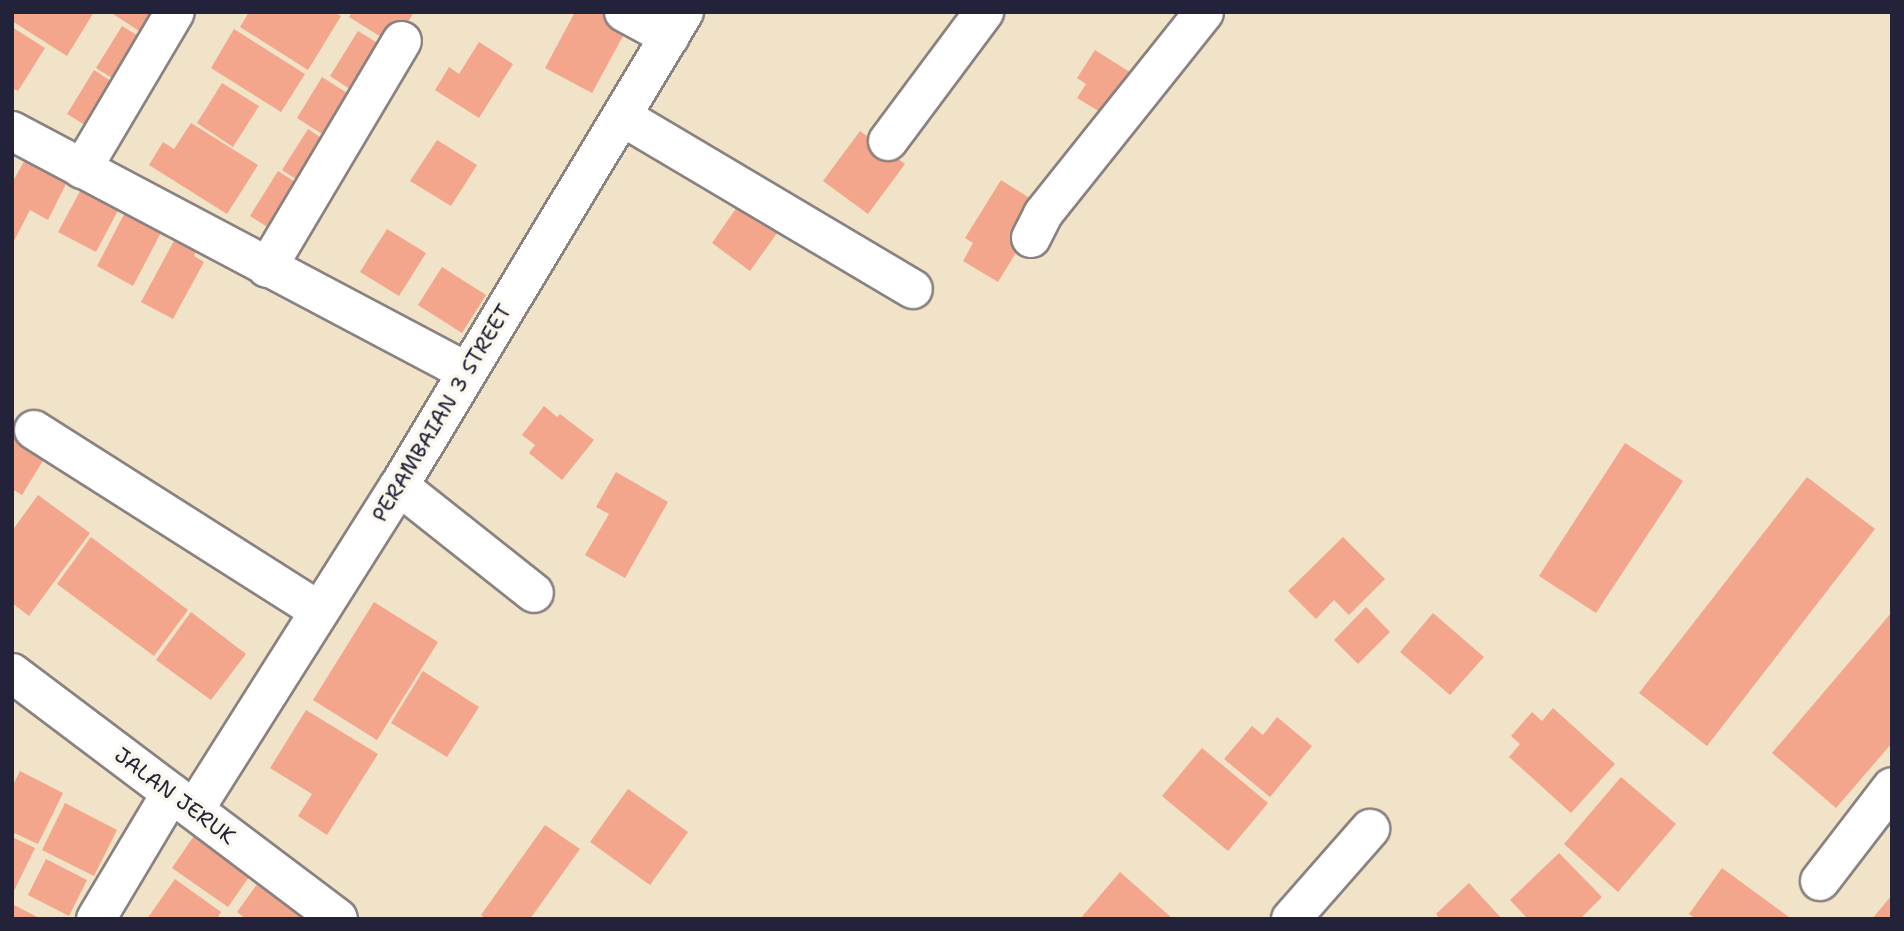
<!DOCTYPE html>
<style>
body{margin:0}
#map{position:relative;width:1904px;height:931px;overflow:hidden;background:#f1e3c7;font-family:"Shantell Sans",sans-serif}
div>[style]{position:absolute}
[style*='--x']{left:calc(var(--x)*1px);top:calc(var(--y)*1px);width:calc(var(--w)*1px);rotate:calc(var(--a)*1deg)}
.building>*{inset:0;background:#f3a68c}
.roads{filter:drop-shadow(2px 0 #8a8281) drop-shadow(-2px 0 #8a8281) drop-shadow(0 2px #8a8281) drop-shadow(0 -2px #8a8281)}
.minor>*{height:38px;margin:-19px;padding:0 19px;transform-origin:19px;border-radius:19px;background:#fff}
span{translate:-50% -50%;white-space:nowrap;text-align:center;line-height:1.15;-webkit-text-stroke:7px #fbf7ec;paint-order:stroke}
.street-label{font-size:21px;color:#22223b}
.frame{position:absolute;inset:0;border:14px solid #22223b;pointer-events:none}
</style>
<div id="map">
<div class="building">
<div style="clip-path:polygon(12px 12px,94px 12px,67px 56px,12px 21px)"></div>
<div style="clip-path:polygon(110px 12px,170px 12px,153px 40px)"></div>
<div style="clip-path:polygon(249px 12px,334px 12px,341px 16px,308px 70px,240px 27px)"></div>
<div style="clip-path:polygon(352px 12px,414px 12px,394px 45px,349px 17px)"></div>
<div style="clip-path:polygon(575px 12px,606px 12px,629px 25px,592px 93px,545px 68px)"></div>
<div style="clip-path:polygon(122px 26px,153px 45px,126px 87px,96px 68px)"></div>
<div style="clip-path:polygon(12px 27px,45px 48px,18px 91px,12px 88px)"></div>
<div style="clip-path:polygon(234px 29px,305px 74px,281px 112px,211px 68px)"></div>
<div style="clip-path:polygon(358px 31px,394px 53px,365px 99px,330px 76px)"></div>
<div style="clip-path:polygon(479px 42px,513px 64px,479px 118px,435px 90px,449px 67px,459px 74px)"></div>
<div style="clip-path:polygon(1095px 50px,1136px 76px,1110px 118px,1077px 98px,1086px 84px,1077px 78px)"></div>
<div style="clip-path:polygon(94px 70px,125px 90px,98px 133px,67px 114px)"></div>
<div style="clip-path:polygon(322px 77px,364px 104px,338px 144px,297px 118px)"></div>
<div style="clip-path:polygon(222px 83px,259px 106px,233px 147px,197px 123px)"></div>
<div style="clip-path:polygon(191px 123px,258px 165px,227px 214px,149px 165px,163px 142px,174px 149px)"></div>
<div style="clip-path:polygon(308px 129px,335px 147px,310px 188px,282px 170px)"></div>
<div style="clip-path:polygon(860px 131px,905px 164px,868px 214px,823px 181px)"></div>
<div style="clip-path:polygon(437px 140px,477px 165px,451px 206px,410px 181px)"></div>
<div style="clip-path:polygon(27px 156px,69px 178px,48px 220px,30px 210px,14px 241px,12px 183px)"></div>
<div style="clip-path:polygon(278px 171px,308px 190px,280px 235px,250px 216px)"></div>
<div style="clip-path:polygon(1001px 180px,1044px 207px,998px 282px,963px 261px,973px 243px,965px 238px)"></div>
<div style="clip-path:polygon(85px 182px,122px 203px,96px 252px,58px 232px)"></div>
<div style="clip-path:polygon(746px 194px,785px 222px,750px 271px,712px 243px)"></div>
<div style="clip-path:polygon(130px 203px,166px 223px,133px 286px,97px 266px)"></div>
<div style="clip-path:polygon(387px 229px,426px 253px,399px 296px,360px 272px)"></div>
<div style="clip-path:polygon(176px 237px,198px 248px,194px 256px,204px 262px,173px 319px,141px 302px)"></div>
<div style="clip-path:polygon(442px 267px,486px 295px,462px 333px,418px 305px)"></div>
<div style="clip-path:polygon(544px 406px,557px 417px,560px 414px,594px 440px,562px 480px,529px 453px,535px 445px,522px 435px)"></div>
<div style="clip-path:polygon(20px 426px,52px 446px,22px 495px,12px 489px,12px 439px)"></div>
<div style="clip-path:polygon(1625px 443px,1683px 481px,1596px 613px,1539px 576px)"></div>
<div style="clip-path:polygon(616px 472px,668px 502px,625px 578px,585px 555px,609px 514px,596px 507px)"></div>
<div style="clip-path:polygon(1807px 477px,1875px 529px,1707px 746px,1639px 693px)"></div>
<div style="clip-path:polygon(38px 495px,90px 533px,29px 616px,12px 603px,12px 531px)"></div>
<div style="clip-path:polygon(91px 537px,188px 610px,154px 656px,57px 584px)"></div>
<div style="clip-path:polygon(1343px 537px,1385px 579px,1349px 615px,1334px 600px,1316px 619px,1288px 591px)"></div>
<div style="clip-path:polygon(374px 602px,438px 642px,377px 740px,313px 700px)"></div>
<div style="clip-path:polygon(1366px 607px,1390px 632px,1358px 664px,1334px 640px)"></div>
<div style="clip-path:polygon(191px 612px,246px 654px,211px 700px,156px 660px)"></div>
<div style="clip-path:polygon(1892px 612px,1892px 743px,1836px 808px,1772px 753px)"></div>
<div style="clip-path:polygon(1433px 613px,1484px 657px,1450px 695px,1400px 652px)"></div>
<div style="clip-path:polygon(423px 671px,479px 707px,447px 757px,391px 723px)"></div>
<div style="clip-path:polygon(1553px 708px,1615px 764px,1571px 813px,1509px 757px,1520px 744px,1511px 736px,1532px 712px,1542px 721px)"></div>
<div style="clip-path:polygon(306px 710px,378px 754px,327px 835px,298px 816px,312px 794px,270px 768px)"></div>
<div style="clip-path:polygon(1277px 717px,1312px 746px,1270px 797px,1224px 759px,1252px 726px,1263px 735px)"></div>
<div style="clip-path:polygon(1202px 748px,1268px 803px,1228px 851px,1162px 796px)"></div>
<div style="clip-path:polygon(20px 771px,63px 793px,38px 844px,12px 832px,12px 787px)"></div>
<div style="clip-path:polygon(1621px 777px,1676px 824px,1618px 892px,1564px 844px)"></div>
<div style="clip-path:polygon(628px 789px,688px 832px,650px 885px,590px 842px)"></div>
<div style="clip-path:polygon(65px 803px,117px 830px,94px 876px,42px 850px)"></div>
<div style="clip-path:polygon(545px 825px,580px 849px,530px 919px,486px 919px,481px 915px)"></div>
<div style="clip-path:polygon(200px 827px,256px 867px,228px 907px,172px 868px)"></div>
<div style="clip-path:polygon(12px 837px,35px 848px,12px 895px)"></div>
<div style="clip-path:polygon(1559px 853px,1602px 897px,1580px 919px,1528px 919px,1510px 900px)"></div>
<div style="clip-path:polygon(46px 859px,87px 880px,69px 916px,28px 895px)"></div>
<div style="clip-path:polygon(1722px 868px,1789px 917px,1788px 919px,1696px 919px,1689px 914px)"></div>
<div style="clip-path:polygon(266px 872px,310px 919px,246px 919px,237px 912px)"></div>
<div style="clip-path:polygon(1120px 872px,1173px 919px,1080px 919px)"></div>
<div style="clip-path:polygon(175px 879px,221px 912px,217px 919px,147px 919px)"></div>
<div style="clip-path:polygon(1469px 883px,1502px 919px,1440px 919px,1436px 914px)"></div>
<div style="clip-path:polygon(1892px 895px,1892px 919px,1872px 919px)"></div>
<div style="clip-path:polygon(14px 905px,41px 919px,12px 919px)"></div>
</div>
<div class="roads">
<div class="minor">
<div style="--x:624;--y:12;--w:52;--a:28.5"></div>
<div style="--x:623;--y:117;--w:337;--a:30.7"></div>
<div style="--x:12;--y:131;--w:515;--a:27.91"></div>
<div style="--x:888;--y:141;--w:161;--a:-53.3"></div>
<div style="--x:82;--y:169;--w:182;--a:-59.4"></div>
<div style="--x:1031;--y:238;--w:27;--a:-63"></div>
<div style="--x:1043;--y:214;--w:258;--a:-51.4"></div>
<div style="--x:267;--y:268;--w:264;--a:-59.3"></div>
<div style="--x:34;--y:430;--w:338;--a:32.4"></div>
<div style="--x:399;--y:486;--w:172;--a:38.4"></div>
<div style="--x:12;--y:673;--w:408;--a:37"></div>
<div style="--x:194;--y:810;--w:383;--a:-57.7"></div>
<div style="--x:399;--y:486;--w:553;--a:-58.98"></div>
<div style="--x:1820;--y:881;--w:118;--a:-52.5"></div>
<div style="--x:96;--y:919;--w:147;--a:-59.2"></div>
<div style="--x:1291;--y:919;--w:120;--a:-48.7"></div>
</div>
</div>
<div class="street-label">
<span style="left:442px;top:413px;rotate:-59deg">PERAMBAIAN 3 STREET</span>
<span style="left:175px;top:796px;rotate:37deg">JALAN JERUK</span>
</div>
<div class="frame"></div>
</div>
